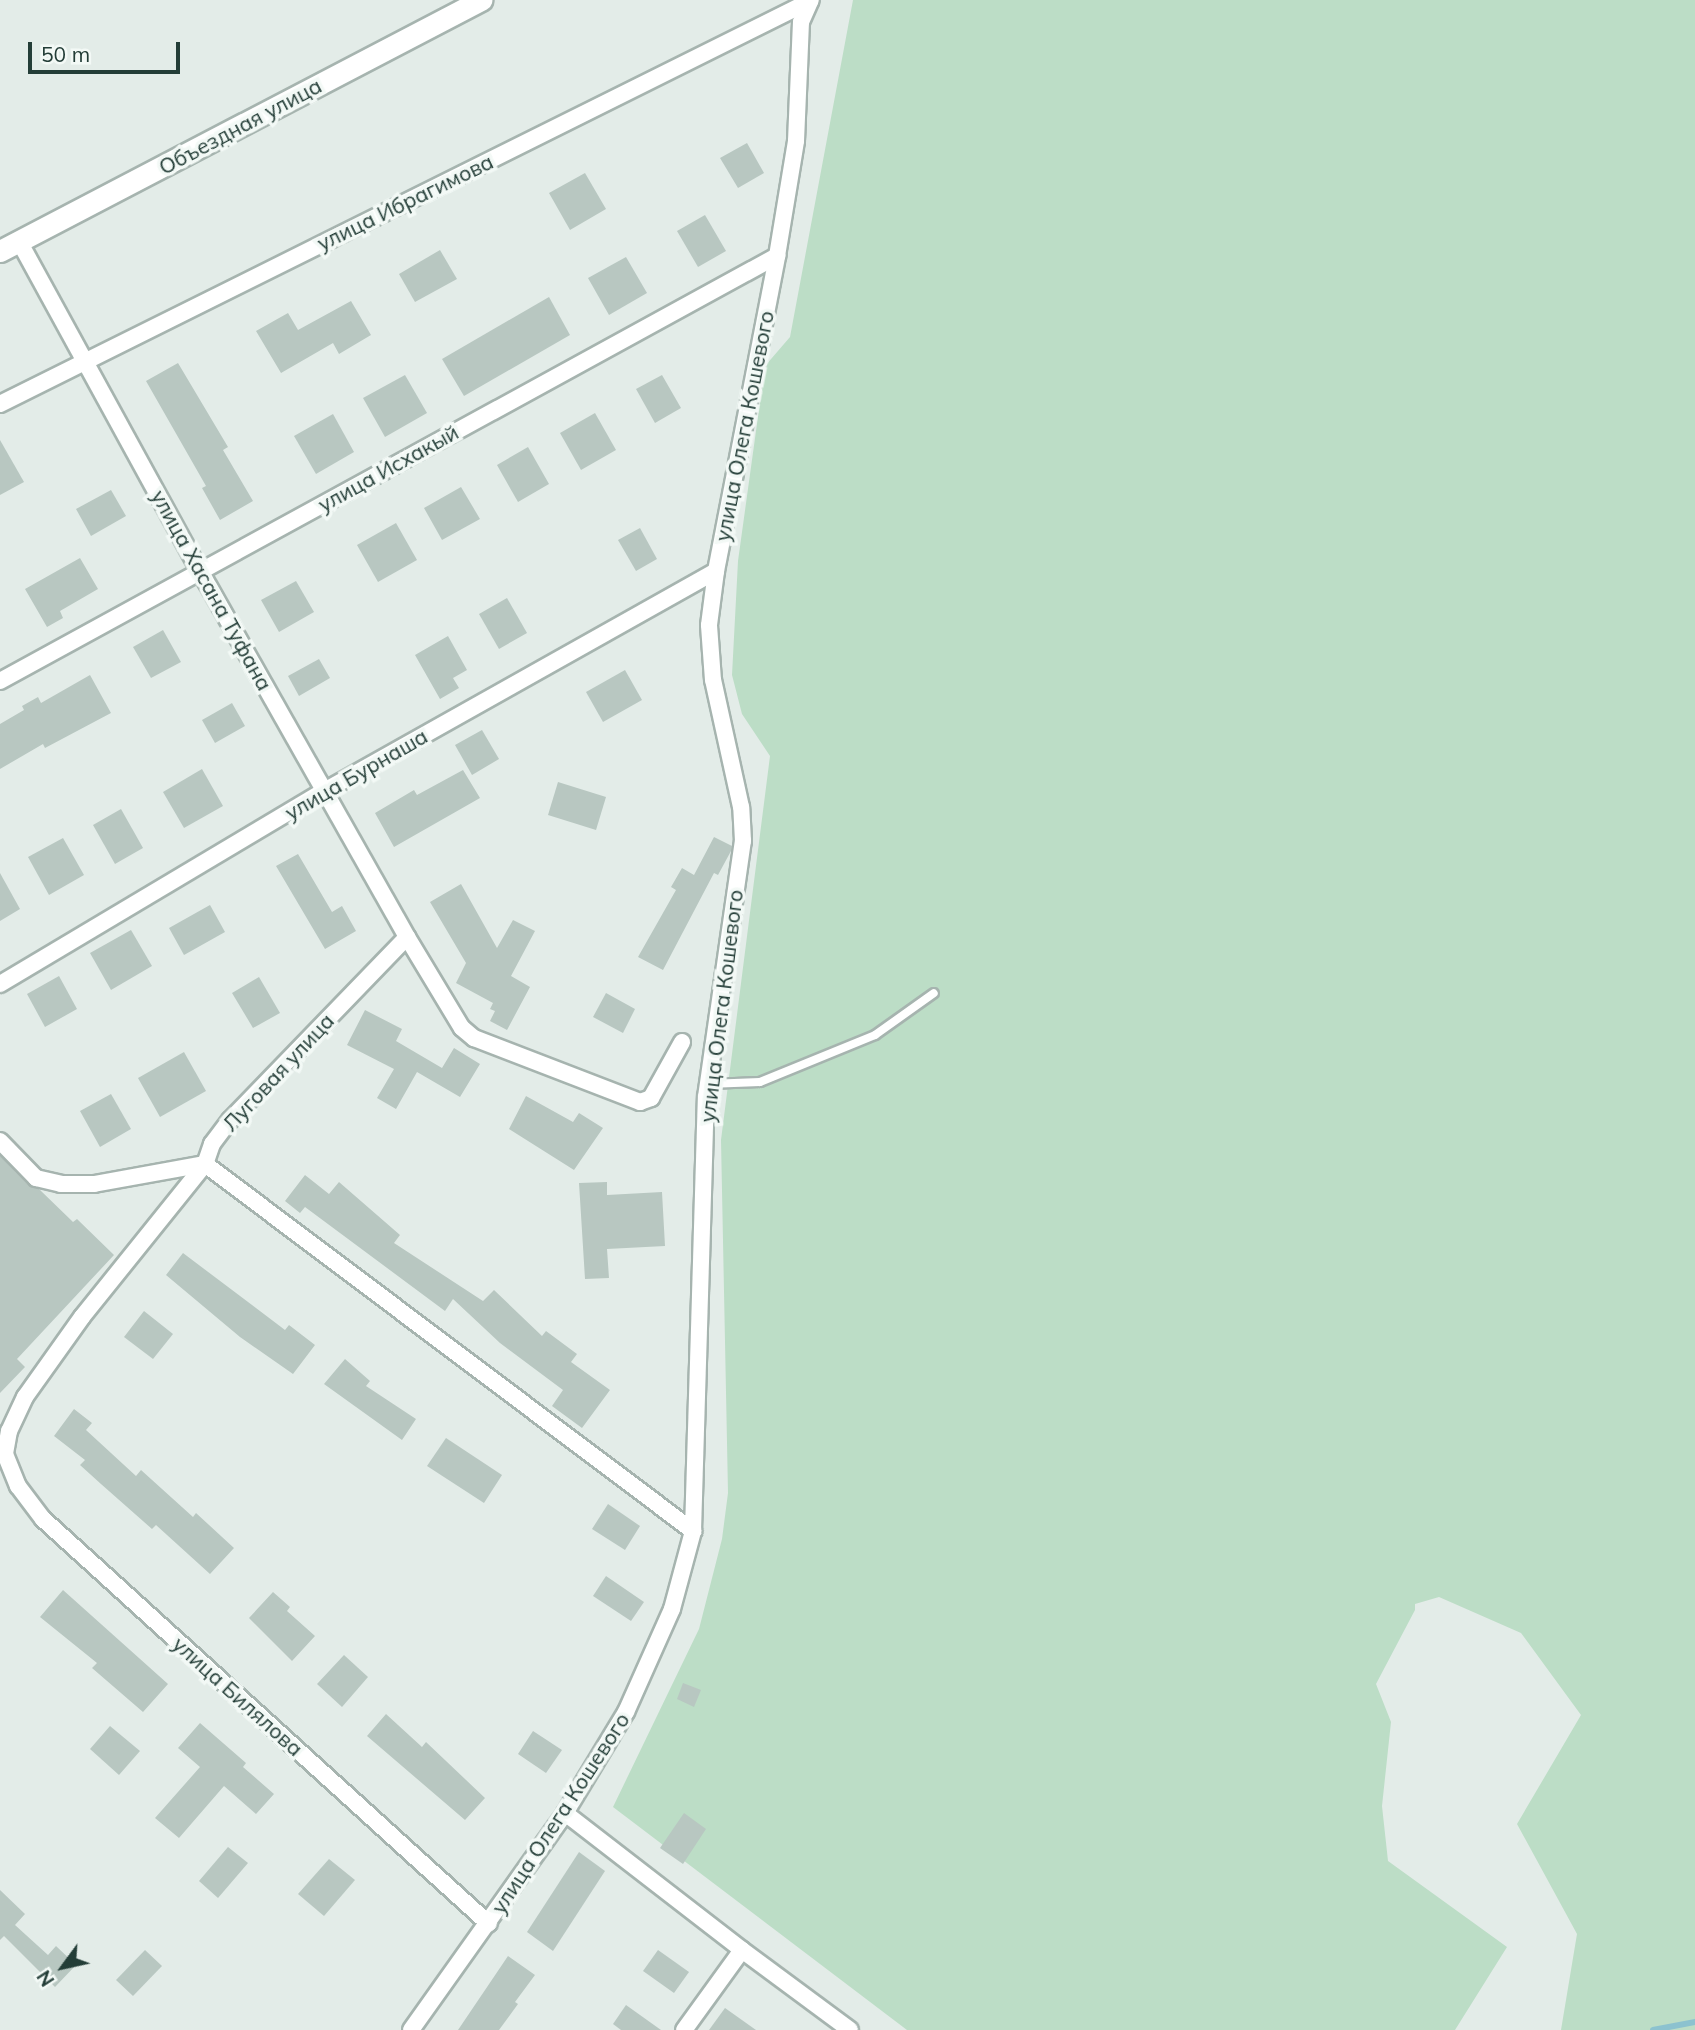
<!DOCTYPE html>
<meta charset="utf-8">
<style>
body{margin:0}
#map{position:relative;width:1695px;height:2030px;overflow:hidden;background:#e3ece8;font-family:Mulish,sans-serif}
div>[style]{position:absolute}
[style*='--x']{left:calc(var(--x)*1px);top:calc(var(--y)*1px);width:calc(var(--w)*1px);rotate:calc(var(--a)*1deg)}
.green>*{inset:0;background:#bcddc6}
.stream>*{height:6px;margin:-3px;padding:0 3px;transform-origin:3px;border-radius:3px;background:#8cc2cf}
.building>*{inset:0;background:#b8c7c1}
.roads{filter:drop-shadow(2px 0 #a6b4af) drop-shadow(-2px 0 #a6b4af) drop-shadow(0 2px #a6b4af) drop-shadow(0 -2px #a6b4af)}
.lane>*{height:8px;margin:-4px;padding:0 4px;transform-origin:4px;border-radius:4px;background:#fff}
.street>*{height:16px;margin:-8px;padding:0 8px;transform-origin:8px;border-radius:8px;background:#fff}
.secondary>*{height:21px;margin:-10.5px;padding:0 10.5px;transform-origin:10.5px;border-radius:10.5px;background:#fff}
span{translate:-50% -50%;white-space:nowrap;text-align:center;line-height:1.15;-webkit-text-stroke:7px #f3f9f6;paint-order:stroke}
.street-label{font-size:21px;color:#233d37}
.north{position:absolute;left:28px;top:1932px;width:70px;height:70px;-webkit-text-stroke:5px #f3f9f6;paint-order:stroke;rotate:237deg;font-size:19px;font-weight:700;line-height:28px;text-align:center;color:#233d37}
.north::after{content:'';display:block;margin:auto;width:24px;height:32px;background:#233d37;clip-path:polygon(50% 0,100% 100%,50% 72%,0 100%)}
.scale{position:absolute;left:28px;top:42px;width:152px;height:32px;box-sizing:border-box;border:4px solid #233d37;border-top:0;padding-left:9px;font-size:21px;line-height:24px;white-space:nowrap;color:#233d37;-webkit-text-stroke:5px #f3f9f6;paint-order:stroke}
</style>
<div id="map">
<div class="green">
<div style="clip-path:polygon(853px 0,1695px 0,1695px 2030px,1561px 2030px,1577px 1934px,1517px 1824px,1581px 1715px,1521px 1633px,1439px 1597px,1415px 1604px,1415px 1610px,1376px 1684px,1391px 1722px,1382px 1806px,1388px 1861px,1507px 1947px,1455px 2030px,907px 2030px,613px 1807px,699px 1629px,722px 1539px,728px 1493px,721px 1140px,770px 756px,742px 714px,732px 675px,738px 561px,765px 366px,790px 337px)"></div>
</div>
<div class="stream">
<div style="--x:1653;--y:2030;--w:43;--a:-10.8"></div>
</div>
<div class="building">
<div style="clip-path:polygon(747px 143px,764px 173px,738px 188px,720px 158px)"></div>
<div style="clip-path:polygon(585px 173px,606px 209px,570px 230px,549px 193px)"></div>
<div style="clip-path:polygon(705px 215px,726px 251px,698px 267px,677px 231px)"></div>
<div style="clip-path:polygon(440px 250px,457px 279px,415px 302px,399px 274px)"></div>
<div style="clip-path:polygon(626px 257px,647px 293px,609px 315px,588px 278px)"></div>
<div style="clip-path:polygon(549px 297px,570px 335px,464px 396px,442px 359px)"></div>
<div style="clip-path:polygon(351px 301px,371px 335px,339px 354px,333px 343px,281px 373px,256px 331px,288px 313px,298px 330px)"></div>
<div style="clip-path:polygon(178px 363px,228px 447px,223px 450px,253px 501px,220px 520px,202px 488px,206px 486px,146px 381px)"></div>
<div style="clip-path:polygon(405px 375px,427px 413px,385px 437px,363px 398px)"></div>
<div style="clip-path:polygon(662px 375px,681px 408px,655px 423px,636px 389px)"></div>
<div style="clip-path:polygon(595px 413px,616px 450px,581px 470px,560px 433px)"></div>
<div style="clip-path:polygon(333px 414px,354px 452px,316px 474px,294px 436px)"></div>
<div style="clip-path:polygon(0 440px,24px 482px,0 495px)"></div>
<div style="clip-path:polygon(528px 447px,549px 484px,518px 502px,497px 465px)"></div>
<div style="clip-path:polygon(461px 487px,480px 519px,442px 540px,424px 508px)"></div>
<div style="clip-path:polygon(111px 490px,126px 516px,91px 536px,76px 509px)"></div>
<div style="clip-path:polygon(396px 523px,417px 560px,378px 582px,357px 545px)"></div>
<div style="clip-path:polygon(640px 528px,657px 559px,636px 571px,618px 540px)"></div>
<div style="clip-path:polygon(80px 558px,98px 589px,60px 611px,63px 618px,47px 627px,25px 589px)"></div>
<div style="clip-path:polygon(296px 581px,314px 612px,279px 632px,261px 600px)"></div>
<div style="clip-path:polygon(507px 598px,527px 633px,499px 649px,479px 614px)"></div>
<div style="clip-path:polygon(163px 630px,181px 662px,151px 678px,133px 647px)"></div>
<div style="clip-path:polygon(448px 636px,467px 670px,453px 678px,459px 688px,440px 699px,415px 655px)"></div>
<div style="clip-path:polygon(319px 659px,330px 678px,299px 696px,288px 676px)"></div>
<div style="clip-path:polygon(625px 670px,642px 700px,603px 722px,586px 692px)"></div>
<div style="clip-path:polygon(90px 675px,111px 713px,45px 748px,43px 744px,0 769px,0 724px,24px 710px,22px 706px,38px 697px,41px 703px)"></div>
<div style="clip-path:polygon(232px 703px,245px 726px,215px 743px,202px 720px)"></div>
<div style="clip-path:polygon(482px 730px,499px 759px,472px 775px,455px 745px)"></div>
<div style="clip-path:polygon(202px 769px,223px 806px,184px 828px,163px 792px)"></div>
<div style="clip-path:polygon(463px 770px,480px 798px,394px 847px,375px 813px,414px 790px,417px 795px)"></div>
<div style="clip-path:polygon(558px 782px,606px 797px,596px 830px,548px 815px)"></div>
<div style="clip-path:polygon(121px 809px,143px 848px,115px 864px,93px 825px)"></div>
<div style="clip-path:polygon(714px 837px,732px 846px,731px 851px,718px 875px,714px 873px,663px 970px,638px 957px,676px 890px,671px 887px,682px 868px,694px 875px)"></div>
<div style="clip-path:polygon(63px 838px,84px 875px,49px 895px,28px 857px)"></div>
<div style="clip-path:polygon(298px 854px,332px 912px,342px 906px,356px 931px,325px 949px,276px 866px)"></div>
<div style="clip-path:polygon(0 873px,20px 909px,0 921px)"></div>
<div style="clip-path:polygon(461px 884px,497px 948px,513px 920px,535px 931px,511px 976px,530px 987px,507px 1030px,490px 1021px,495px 1011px,490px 1009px,493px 1003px,456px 983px,466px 963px,430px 902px)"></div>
<div style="clip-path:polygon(210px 905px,225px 932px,184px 955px,169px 928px)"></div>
<div style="clip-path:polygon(131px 930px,152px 966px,111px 990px,90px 953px)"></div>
<div style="clip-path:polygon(59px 976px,77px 1009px,45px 1027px,27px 994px)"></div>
<div style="clip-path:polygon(259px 977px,280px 1013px,253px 1028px,232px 993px)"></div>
<div style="clip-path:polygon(606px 993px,635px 1009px,623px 1033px,593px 1017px)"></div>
<div style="clip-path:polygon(365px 1010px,402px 1029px,396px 1041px,442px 1068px,454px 1048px,480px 1064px,460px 1097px,417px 1072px,396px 1109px,377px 1098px,394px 1069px,347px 1045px)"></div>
<div style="clip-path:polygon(184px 1052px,206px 1091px,160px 1117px,138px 1078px)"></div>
<div style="clip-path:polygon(111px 1094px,131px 1129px,100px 1147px,80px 1111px)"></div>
<div style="clip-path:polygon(526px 1096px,573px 1122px,579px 1113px,603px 1128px,574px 1170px,509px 1129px)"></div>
<div style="clip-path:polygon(0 1156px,28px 1185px,39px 1189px,73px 1222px,77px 1219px,114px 1255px,17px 1359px,25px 1367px,0 1393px)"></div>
<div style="clip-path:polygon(305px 1175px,329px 1194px,339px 1182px,400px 1235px,394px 1243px,483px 1301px,494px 1290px,542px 1336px,546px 1331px,577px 1354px,571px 1362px,610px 1390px,582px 1428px,552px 1406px,563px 1390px,500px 1343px,453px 1299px,445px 1311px,305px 1207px,300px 1213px,285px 1201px)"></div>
<div style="clip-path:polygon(607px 1182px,607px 1195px,662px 1192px,665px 1246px,607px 1249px,609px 1278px,585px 1279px,579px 1183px)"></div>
<div style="clip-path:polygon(183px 1253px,285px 1330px,289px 1325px,315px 1345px,293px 1374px,240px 1337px,166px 1275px)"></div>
<div style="clip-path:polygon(144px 1311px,173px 1334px,153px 1359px,124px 1337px)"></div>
<div style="clip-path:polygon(345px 1359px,370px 1381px,366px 1386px,416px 1419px,402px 1440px,324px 1384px)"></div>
<div style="clip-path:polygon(74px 1409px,92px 1423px,86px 1430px,136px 1476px,141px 1470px,193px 1517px,196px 1513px,234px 1548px,210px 1574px,156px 1525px,152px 1529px,101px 1484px,80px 1465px,85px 1460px,54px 1436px)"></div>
<div style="clip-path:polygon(446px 1438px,502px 1475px,484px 1503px,427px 1466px)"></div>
<div style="clip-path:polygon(608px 1504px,640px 1526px,625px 1550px,592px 1529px)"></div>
<div style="clip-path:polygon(606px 1576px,644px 1602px,631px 1621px,593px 1596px)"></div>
<div style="clip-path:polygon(63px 1590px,168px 1684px,143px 1712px,92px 1668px,97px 1663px,40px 1617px)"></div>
<div style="clip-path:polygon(273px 1592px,290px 1607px,287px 1611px,315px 1636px,292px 1661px,249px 1618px)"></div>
<div style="clip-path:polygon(344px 1655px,368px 1677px,342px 1707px,317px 1684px)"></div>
<div style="clip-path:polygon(683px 1683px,701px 1690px,694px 1707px,677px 1699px)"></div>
<div style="clip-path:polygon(386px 1714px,422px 1747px,426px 1742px,485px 1798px,465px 1820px,367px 1736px)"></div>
<div style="clip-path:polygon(200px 1723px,246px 1763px,243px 1767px,274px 1794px,256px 1814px,224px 1786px,179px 1838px,155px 1818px,200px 1767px,178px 1748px)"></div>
<div style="clip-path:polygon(110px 1726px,140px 1751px,119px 1775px,90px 1749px)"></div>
<div style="clip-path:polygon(533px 1731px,562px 1750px,546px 1773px,518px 1754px)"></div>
<div style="clip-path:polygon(684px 1813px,706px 1829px,683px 1864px,660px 1848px)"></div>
<div style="clip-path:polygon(228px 1847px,248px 1863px,218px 1898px,199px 1881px)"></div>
<div style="clip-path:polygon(579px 1852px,605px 1871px,553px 1951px,527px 1932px)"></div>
<div style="clip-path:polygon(329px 1859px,355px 1880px,324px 1916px,298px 1894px)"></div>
<div style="clip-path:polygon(0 1890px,25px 1914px,15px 1925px,48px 1955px,56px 1946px,76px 1965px,55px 1987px,4px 1936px,0 1940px)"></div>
<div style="clip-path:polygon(145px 1950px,162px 1966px,133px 1996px,116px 1980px)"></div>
<div style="clip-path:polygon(658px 1950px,689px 1972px,674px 1993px,643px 1971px)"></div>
<div style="clip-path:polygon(508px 1956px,535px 1975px,515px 2002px,518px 2004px,499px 2030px,458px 2030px)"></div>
<div style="clip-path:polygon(626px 2005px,661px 2030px,621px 2030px,613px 2024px)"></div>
<div style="clip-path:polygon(725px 2008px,756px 2030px,709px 2030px)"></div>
</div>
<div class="roads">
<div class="lane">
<div style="--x:708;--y:1084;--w:52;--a:-2.2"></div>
<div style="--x:760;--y:1082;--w:124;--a:-22.2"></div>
<div style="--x:875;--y:1035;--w:72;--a:-35.4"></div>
</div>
<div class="street">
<div style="--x:19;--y:241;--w:376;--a:61.3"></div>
<div style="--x:200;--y:571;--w:420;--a:60.5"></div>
<div style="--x:407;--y:937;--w:106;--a:58.9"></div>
<div style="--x:462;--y:1028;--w:16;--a:40"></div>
<div style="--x:474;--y:1038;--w:178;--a:21.1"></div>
<div style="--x:640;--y:1102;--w:12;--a:-20"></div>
<div style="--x:651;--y:1098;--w:64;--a:-61"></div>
<div style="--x:0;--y:404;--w:905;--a:-26.45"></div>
<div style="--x:0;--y:681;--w:886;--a:-28.68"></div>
<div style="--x:407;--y:937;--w:255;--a:134"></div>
<div style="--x:230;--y:1120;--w:30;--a:127"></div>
<div style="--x:212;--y:1144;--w:21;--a:109"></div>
<div style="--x:205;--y:1164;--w:611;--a:36.94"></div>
<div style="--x:0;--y:984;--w:379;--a:-30.8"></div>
<div style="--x:326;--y:790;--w:447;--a:-29.3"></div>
<div style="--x:0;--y:1141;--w:52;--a:45.8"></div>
<div style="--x:36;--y:1178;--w:26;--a:13"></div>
<div style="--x:61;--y:1184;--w:33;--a:0"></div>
<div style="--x:94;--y:1184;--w:113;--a:-10.2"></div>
<div style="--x:205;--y:1164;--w:196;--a:128.8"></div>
<div style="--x:82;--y:1317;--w:98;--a:125.5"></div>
<div style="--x:25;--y:1397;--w:38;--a:115"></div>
<div style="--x:9;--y:1431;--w:23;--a:100"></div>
<div style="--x:5;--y:1454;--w:35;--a:68"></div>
<div style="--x:18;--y:1486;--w:41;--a:52.9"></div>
<div style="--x:43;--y:1519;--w:602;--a:42.24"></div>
<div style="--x:565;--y:1813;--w:224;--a:37.7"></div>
<div style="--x:742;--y:1950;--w:99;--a:125.9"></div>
<div style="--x:742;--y:1950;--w:134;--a:36.5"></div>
<div style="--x:411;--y:2030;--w:266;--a:-54.6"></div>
<div style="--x:565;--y:1813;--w:118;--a:-58.9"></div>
<div style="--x:626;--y:1712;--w:113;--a:-65.9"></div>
<div style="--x:672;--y:1609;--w:81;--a:-74.9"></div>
<div style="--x:693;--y:1531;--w:434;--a:-88.3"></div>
<div style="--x:706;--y:1097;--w:259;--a:-81.8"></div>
<div style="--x:743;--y:841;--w:34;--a:-93"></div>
<div style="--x:741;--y:807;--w:130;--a:-102.4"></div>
<div style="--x:713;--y:680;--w:55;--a:-94.2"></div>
<div style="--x:709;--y:625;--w:54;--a:-82.6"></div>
<div style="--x:716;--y:571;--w:321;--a:-79"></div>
<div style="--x:777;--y:256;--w:117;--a:-80.6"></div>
<div style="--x:796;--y:141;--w:119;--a:-87.6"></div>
<div style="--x:801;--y:22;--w:24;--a:-66"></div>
</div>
<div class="secondary">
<div style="--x:0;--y:251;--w:543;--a:-27.56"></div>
</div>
</div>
<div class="street-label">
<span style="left:240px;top:126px;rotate:-28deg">Объездная улица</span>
<span style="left:405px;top:202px;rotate:-26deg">улица Ибрагимова</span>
<span style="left:744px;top:426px;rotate:-79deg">улица Олега Кошевого</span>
<span style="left:388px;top:468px;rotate:-29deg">улица Исхакый</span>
<span style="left:212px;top:590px;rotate:61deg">улица Хасана Туфана</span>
<span style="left:356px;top:774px;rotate:-30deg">улица Бурнаша</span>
<span style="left:721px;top:1006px;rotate:-83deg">улица Олега Кошевого</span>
<span style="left:278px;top:1072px;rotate:-47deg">Луговая улица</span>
<span style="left:238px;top:1696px;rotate:42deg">улица Билялова</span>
<span style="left:560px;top:1813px;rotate:-57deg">улица Олега Кошевого</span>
</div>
<div class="north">N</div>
<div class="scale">50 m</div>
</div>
